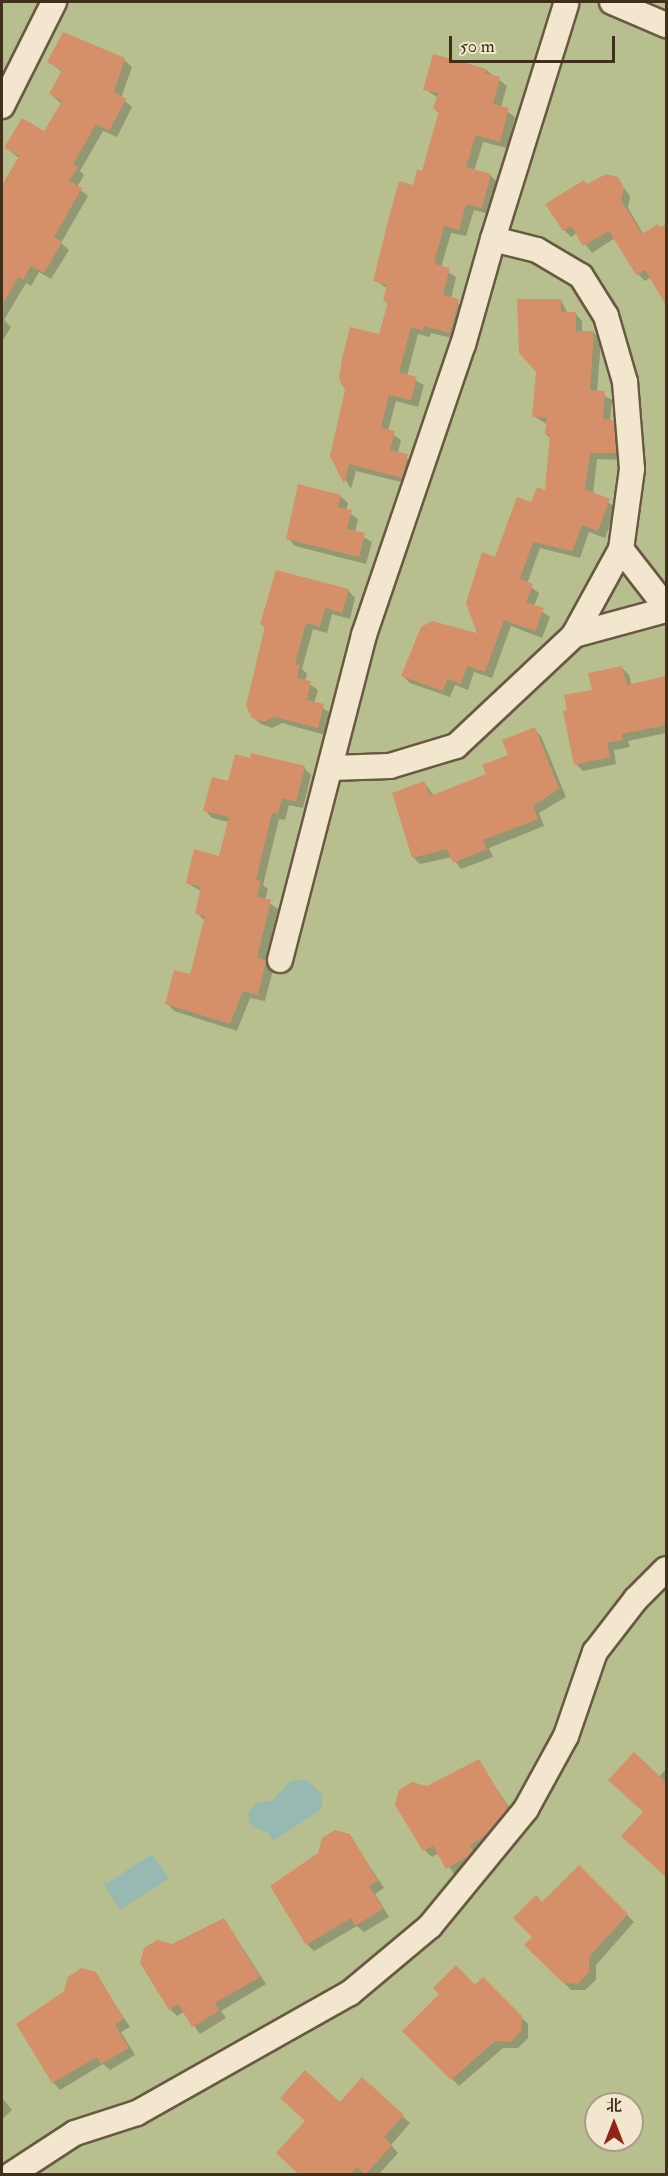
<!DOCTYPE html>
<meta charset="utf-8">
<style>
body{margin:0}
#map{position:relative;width:668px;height:2176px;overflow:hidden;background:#ebd8b5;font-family:"IM FELL Double Pica","Noto Serif SC",serif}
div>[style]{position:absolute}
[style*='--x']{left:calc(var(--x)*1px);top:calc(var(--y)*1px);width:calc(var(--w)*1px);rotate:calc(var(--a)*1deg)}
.green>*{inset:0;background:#b7bf8e}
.water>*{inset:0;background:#98b9b1}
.shadow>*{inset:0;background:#0003}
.building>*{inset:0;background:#d5906a}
.roads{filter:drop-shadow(2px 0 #6a5942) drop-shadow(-2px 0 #6a5942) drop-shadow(0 2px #6a5942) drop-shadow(0 -2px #6a5942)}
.street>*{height:24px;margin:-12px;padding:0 12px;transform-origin:12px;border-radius:12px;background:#f2e6cf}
span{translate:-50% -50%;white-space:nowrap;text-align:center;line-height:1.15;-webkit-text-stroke:6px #f2e6cf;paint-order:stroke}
.frame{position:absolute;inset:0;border:3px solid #3f2f1b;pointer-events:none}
.north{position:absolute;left:584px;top:2092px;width:60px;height:60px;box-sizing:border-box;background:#f2e6cf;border:2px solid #aa9d87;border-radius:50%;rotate:0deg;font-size:16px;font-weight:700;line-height:24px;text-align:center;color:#3f2f1b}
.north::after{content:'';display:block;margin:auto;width:21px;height:27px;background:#8f2418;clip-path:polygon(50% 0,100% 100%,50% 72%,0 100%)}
.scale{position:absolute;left:449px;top:36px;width:166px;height:27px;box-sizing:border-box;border:3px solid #3f2f1b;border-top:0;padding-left:8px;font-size:18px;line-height:21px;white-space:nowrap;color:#3f2f1b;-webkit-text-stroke:4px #f2e6cf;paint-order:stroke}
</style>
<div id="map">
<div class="green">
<div style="clip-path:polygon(evenodd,2px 2px,666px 2px,666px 2174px,2px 2174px,2px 2px,596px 2104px,632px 2104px,632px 2140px,596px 2140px,596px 2104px)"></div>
</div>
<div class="water">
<div style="clip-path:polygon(305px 1779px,322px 1794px,322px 1809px,273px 1841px,268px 1833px,251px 1826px,248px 1814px,255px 1804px,273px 1800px,290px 1781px)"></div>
<div style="clip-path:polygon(152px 1854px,169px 1878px,120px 1910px,104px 1885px)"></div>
</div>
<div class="shadow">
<div style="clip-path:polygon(124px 60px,132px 67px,121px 98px,132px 107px,117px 137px,103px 131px,80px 171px,84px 175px,77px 187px,88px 196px,61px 243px,69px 250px,51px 279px,39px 272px,31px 286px,26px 283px,4px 320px,11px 327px,2px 342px,2px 208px,13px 187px,19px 158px,6px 148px,45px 133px,62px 104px,50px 94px,62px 72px,49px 62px)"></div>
<div style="clip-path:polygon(486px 70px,507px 86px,501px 107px,515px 117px,507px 148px,483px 142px,474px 171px,490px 175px,498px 183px,489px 214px,474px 210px,466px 236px,451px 233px,441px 268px,456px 277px,451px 299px,465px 308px,457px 339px,431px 333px,430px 337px,418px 334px,407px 376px,424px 385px,418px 407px,396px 401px,388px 431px,401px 440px,398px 453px,414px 463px,409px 484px,356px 471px,351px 489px,331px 456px,380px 336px,389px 305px,384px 300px,388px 289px,375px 280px,424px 173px,439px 113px,435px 109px,438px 98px,425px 89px)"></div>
<div style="clip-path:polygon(617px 179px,630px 196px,628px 208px,644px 235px,666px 225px,666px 296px,651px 277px,645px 281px,638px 274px,615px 238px,592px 253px,577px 233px,571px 237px,564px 230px,588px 186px)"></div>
<div style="clip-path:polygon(561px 300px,568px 314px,575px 313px,582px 321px,582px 333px,594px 333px,601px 340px,597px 392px,612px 400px,610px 421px,620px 429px,623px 460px,597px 459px,593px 494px,616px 507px,605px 538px,589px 532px,580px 558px,540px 548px,527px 584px,539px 593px,534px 606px,550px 617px,542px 638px,511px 626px,492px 678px,474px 672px,468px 690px,455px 685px,450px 697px,410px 683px,403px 676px,480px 635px,496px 558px,532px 504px,547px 492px,551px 439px,546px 434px,547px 424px,533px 416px)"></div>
<div style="clip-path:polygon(340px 496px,348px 503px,346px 511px,358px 519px,355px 532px,372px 542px,366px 564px,295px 546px,288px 538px)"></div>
<div style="clip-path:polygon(348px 590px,355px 598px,350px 619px,332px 614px,327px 633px,313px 629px,302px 669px,307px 674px,305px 681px,318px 690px,314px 703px,331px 713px,325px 735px,282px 723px,272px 728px,261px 724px,253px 717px,266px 628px,261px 624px)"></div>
<div style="clip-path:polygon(622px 668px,629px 675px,632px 686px,666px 677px,666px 733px,628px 741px,630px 747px,614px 750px,616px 764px,583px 771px,576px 764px,593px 691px)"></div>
<div style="clip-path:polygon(534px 729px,541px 736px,566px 797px,539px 813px,544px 826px,489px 848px,493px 857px,461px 869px,452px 857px,420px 864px,413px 857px,424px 782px,434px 796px,487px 775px)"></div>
<div style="clip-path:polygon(304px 768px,311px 775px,303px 808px,289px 805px,285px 820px,279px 819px,263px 885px,268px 889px,265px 900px,278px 909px,265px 962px,273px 970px,265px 1001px,250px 998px,237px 1031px,174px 1011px,167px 1003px,191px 976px,205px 921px,197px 913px,202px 892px,187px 883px,221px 858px,229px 822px,212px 818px,205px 810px,229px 783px)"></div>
<div style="clip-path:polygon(478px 1761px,515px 1816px,477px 1862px,455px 1875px,439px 1853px,432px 1857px,424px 1850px,427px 1787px)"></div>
<div style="clip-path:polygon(666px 1769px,666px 1876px,631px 1844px,659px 1777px)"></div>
<div style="clip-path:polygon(349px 1835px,384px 1888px,375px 1894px,389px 1917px,364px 1932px,357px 1926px,314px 1951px,307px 1944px)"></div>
<div style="clip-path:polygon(579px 1867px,634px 1922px,596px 1965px,596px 1980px,585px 1990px,571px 1990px,526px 1945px,534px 1937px,542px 1904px)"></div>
<div style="clip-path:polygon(224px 1919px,266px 1984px,221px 2011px,226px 2018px,200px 2034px,184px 2012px,177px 2016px,170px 2009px,172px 1946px)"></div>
<div style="clip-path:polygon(95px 1974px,130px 2027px,121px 2032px,135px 2055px,110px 2070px,103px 2064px,60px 2090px,53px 2082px)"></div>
<div style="clip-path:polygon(483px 1979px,528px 2024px,528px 2038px,518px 2048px,503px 2048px,459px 2086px,404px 2031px)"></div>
<div style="clip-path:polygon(362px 2079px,410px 2123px,391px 2145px,398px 2153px,379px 2174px,300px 2174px,340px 2104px)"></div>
<div style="clip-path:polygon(2px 2098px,12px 2110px,2px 2119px)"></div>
</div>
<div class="building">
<div style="clip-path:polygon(63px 32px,125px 58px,114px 92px,126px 99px,109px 131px,96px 124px,73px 164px,78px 167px,69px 181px,82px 188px,54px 237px,62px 242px,44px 273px,31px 266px,23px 280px,18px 277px,2px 306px,2px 185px,19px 156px,4px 148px,22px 118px,44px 131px,62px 101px,49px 94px,62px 70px,47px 62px)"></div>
<div style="clip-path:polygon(433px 54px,487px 69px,485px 73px,500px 77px,493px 104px,509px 108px,500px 142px,476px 135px,466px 167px,491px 174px,482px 208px,466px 204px,459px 230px,444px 226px,435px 259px,435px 264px,450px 268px,443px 295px,459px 299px,450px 333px,424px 326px,423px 331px,411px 327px,399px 372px,417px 377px,411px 400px,389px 395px,381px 428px,395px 431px,390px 450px,408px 454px,402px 478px,349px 464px,344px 484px,330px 456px,345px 390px,339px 379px,342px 358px,350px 327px,379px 334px,388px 302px,383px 300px,387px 285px,373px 281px,389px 217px,399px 181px,413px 185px,417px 169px,422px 171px,439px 111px,433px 109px,438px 93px,423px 90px)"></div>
<div style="clip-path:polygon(606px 174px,618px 177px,624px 188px,621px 200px,642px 234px,658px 224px,661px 228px,666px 225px,666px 305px,645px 270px,636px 275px,609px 231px,583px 246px,571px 226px,563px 231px,545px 204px,584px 180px,587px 184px)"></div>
<div style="clip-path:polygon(517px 299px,561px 299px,561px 312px,576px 312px,576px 331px,594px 331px,590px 390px,605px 391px,603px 419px,614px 420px,616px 453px,590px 453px,585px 489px,610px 499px,598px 531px,582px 525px,572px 551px,533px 542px,520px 579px,533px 584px,526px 602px,544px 608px,535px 631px,504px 620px,485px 672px,467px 666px,461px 684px,447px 679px,443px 691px,401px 676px,421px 627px,432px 621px,477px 633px,466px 603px,482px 552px,495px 557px,517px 497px,531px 502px,537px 487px,545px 490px,550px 435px,545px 434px,547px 418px,532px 417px,536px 372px,519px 353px)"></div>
<div style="clip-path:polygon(298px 484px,341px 495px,338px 507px,352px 510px,347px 529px,365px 533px,359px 557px,286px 539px)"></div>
<div style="clip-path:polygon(276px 570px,349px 589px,342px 613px,325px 608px,320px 627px,306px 623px,295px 664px,300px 665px,297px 678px,311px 681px,307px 700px,324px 704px,318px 728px,274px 717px,264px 722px,252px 718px,246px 706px,265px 626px,260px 624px)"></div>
<div style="clip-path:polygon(622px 666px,627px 685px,666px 676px,666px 725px,622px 734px,623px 740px,607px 743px,610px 757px,574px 765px,563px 711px,567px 710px,564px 695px,592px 690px,588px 673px)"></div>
<div style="clip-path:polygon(535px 727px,559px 789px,533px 806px,538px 819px,483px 840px,487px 849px,453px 863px,447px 849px,412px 858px,392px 793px,424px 781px,430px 796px,486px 774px,482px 765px,508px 755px,502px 740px)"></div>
<div style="clip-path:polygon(251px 753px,305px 766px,296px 802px,282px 798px,278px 814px,272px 813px,256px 880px,261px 881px,257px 897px,271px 900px,257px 957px,266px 961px,258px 995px,243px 991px,230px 1024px,165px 1004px,174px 970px,190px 974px,205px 916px,195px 914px,201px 887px,186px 883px,194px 849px,219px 856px,229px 817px,203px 811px,212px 777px,228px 781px,235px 754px,250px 758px)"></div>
<div style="clip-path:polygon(634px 1752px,666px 1782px,666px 1877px,621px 1836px,643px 1812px,608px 1780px)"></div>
<div style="clip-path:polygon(479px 1759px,508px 1808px,486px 1835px,470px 1845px,473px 1851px,470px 1855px,446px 1869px,433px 1846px,423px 1851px,395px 1805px,399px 1790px,412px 1782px,427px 1786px)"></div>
<div style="clip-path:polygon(335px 1830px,350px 1834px,378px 1881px,369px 1886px,383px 1909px,355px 1926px,351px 1918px,306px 1945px,270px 1886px,318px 1853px,322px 1838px)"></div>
<div style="clip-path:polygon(579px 1865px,628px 1914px,589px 1957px,589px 1972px,578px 1984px,563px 1983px,524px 1945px,532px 1937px,513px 1918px,536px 1895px,542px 1902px)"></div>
<div style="clip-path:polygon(224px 1918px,260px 1977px,215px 2003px,219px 2011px,192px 2027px,178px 2004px,169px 2010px,140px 1963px,144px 1948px,157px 1940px,172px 1944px)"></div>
<div style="clip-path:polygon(456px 1965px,475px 1985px,483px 1977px,522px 2016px,521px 2031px,511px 2042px,495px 2041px,451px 2080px,402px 2031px,439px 1994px,433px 1988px)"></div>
<div style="clip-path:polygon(81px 1968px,96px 1972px,124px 2019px,115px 2025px,129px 2048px,101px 2064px,97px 2057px,52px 2083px,16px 2024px,64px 1991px,68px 1977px)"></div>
<div style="clip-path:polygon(305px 2070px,340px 2102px,362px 2077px,404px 2115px,384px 2137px,392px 2145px,365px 2175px,357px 2167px,350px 2175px,299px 2175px,276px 2153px,305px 2121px,280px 2098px)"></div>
</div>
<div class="roads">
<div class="street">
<div style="--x:612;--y:2;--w:59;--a:23.1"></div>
<div style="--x:2;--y:106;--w:116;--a:-63.4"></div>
<div style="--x:493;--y:239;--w:246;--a:-72.7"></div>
<div style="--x:574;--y:635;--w:95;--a:-15.2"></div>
<div style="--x:332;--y:768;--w:58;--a:-2"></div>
<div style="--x:390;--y:766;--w:69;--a:-16.9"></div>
<div style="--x:456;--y:746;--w:162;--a:-43.2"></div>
<div style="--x:574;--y:635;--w:98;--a:-61.3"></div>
<div style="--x:280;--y:960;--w:336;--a:-75.5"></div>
<div style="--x:364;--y:635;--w:306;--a:-71.2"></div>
<div style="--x:463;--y:345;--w:110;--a:-74.2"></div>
<div style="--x:493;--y:239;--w:45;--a:14"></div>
<div style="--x:537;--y:250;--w:51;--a:30.6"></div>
<div style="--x:581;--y:276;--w:47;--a:58"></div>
<div style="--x:606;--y:316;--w:69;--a:73.9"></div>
<div style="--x:625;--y:382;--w:87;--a:85.4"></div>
<div style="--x:632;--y:469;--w:81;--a:97.8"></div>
<div style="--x:621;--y:549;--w:73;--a:52.2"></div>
<div style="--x:12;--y:2174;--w:75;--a:-33.1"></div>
<div style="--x:75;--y:2133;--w:65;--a:-17.9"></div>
<div style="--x:137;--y:2113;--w:244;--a:-29.4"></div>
<div style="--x:350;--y:1993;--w:104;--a:-39.9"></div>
<div style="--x:430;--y:1926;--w:151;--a:-50.6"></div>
<div style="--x:526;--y:1809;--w:83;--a:-61.3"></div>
<div style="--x:566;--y:1736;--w:89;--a:-71"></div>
<div style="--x:595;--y:1652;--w:67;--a:-52.3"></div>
<div style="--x:636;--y:1599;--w:42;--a:-45"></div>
</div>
</div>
<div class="frame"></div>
<div class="north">北</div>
<div class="scale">50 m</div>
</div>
